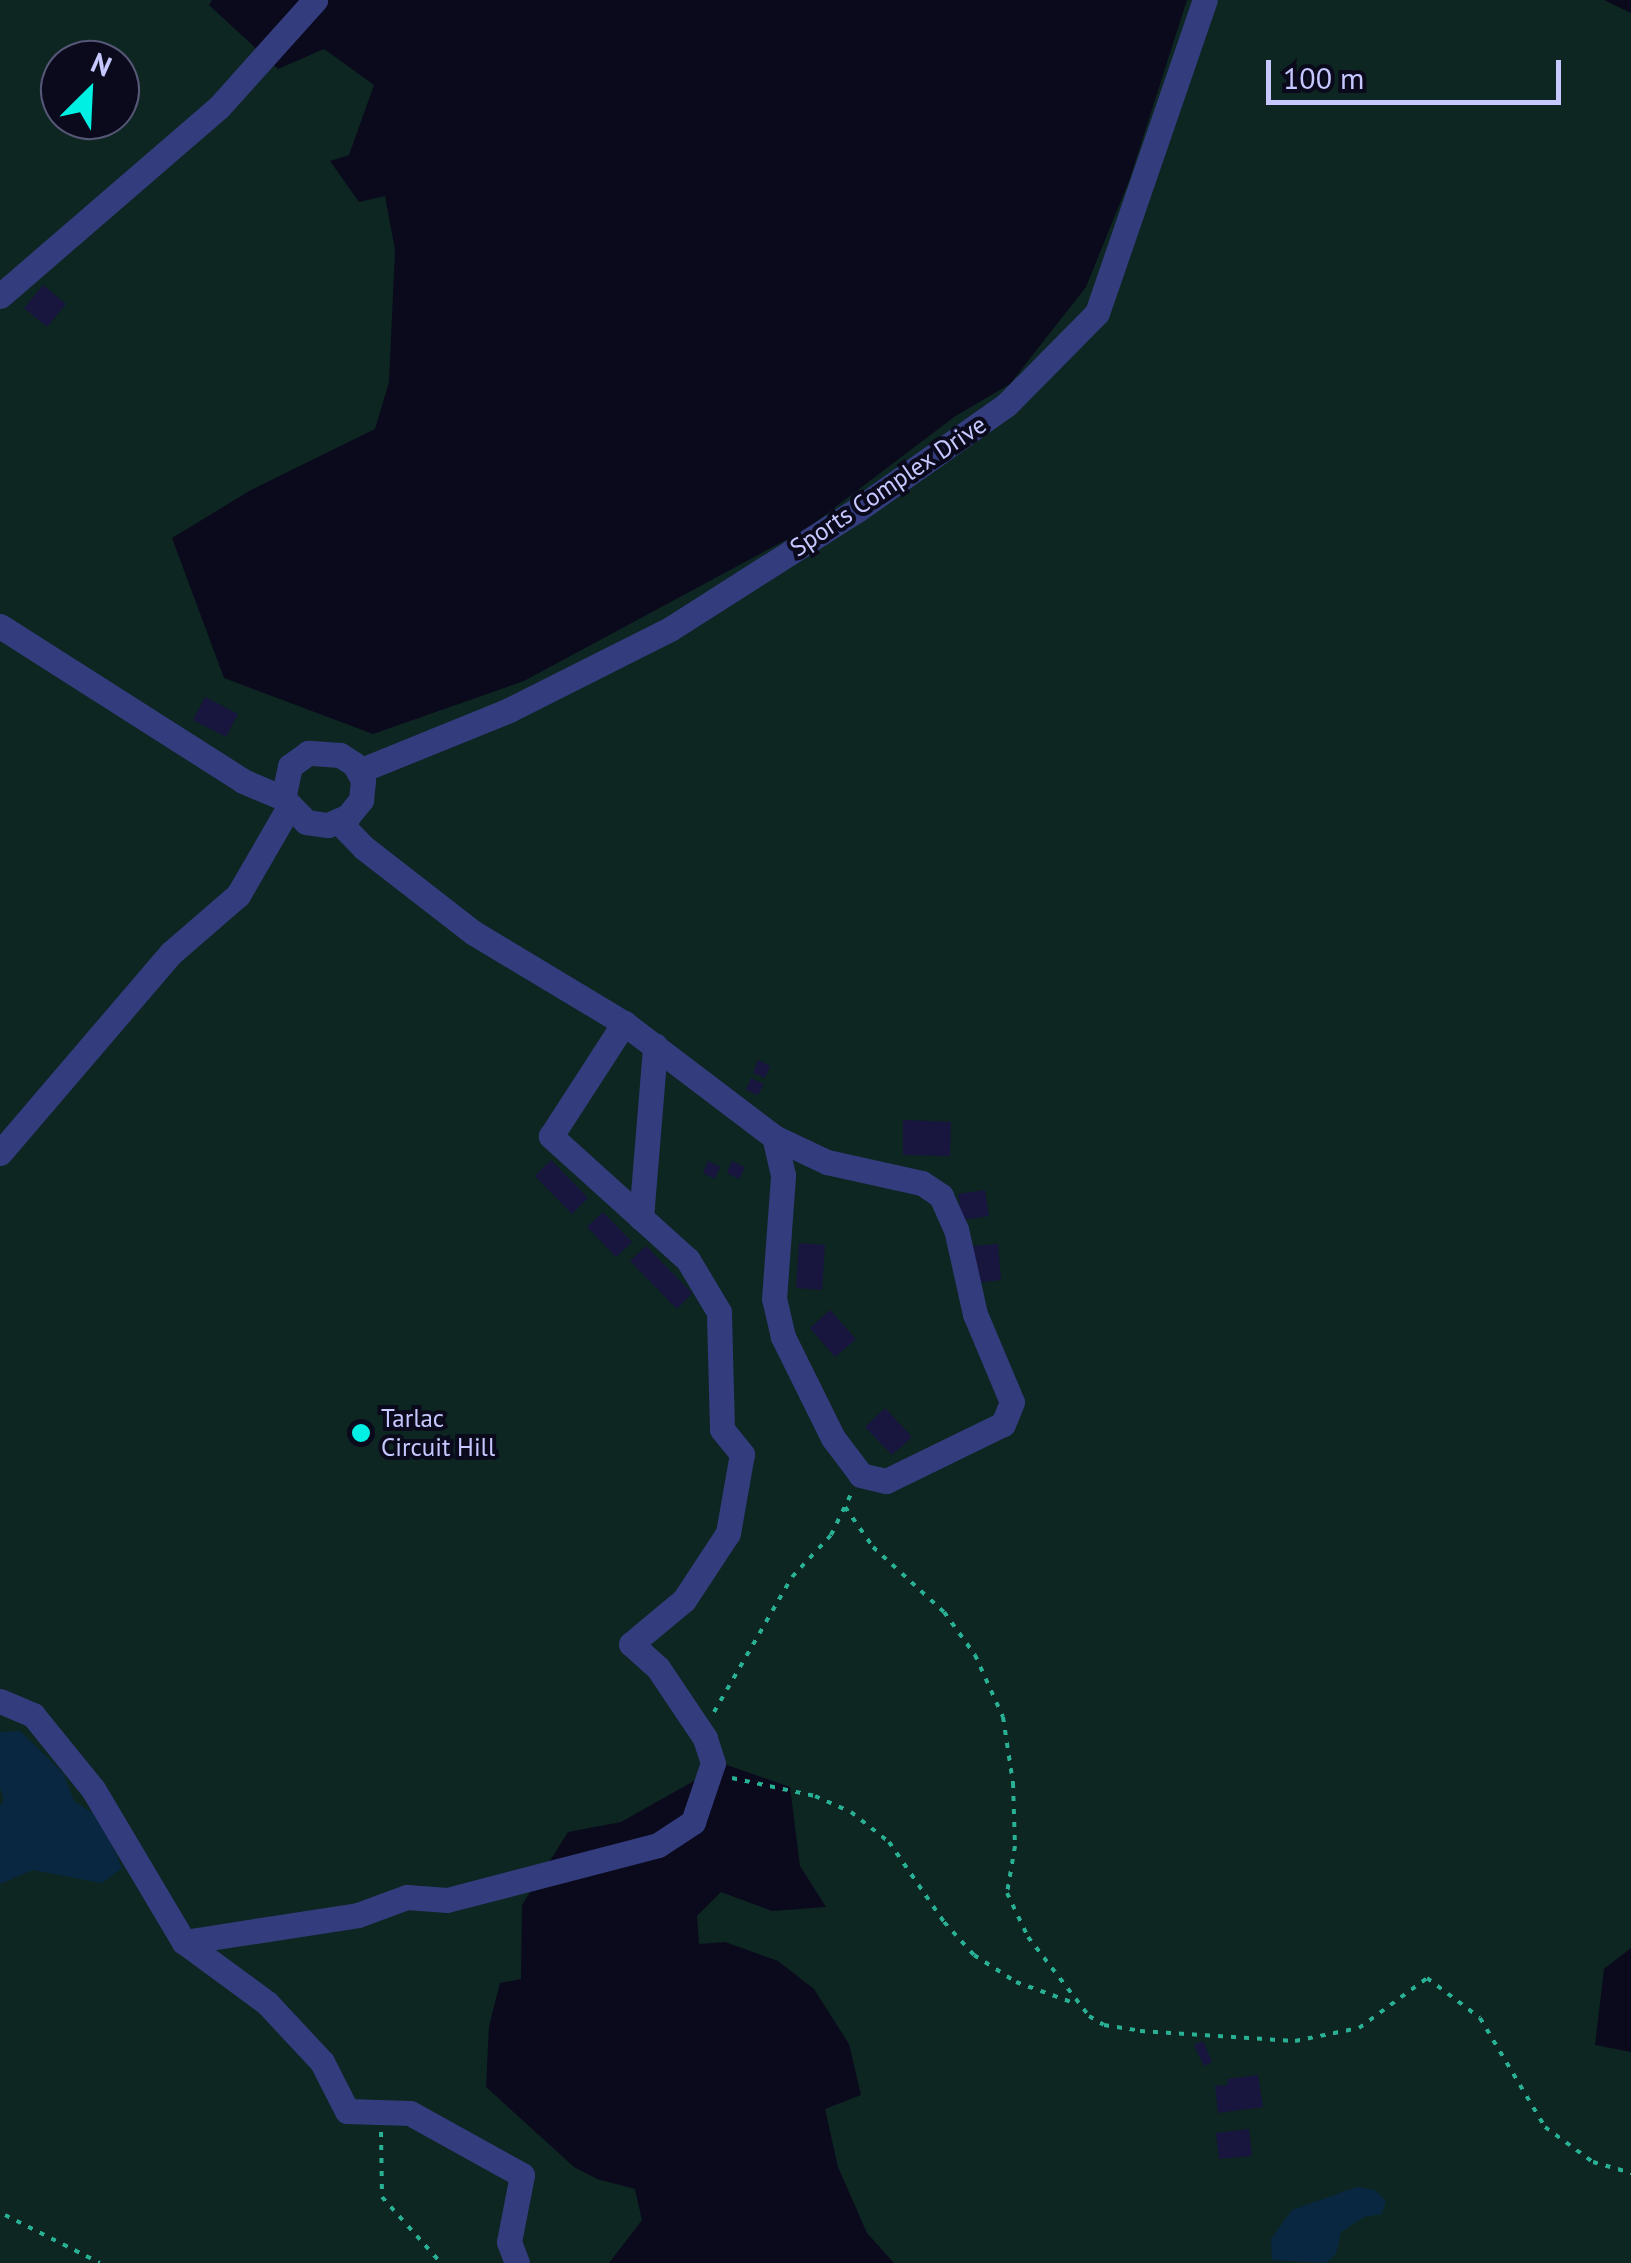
<!DOCTYPE html>
<style>
body{margin:0}
#map{position:relative;width:1631px;height:2263px;overflow:hidden;background:#0b0a1c;font-family:"PT Sans",sans-serif}
div>[style]{position:absolute}
[style*='--x']{left:calc(var(--x)*1px);top:calc(var(--y)*1px);width:calc(var(--w)*1px);rotate:calc(var(--a)*1deg)}
.green>*{inset:0;background:#0d2622}
.water>*{inset:0;background:#092741}
.building>*{inset:0;background:#18163e}
.path>*{height:4px;margin-top:-2px;transform-origin:0;background:repeating-linear-gradient(90deg,#28b194 0 5px,transparent 0 13px)}
.minor>*{height:25px;margin:-12.5px;padding:0 12.5px;transform-origin:12.5px;border-radius:12.5px;background:#333c7d}
.dots>*{width:28px;height:28px;translate:-50% -50%;box-sizing:border-box;border:5px solid #0b0a1c;border-radius:50%}
span{translate:-50% -50%;white-space:nowrap;text-align:center;line-height:1.15;-webkit-text-stroke:8px #0b0a1c;paint-order:stroke}
.street-label{font-size:25px;color:#c6c8ff}
.poi-label{font-size:25px;color:#c6c8ff}
.left{translate:0 -50%;text-align:left}
.north{position:absolute;left:40px;top:40px;width:100px;height:100px;box-sizing:border-box;background:#0b0a1c;border:2px solid #565677;border-radius:50%;rotate:24deg;font-size:28px;font-weight:700;line-height:40px;text-align:center;color:#c6c8ff}
.north::after{content:'';display:block;margin:auto;width:35px;height:45px;background:#00f1e4;clip-path:polygon(50% 0,100% 100%,50% 72%,0 100%)}
.scale{position:absolute;left:1266px;top:60px;width:295px;height:45px;box-sizing:border-box;border:5px solid #c6c8ff;border-top:0;padding-left:12px;font-size:30px;line-height:35px;white-space:nowrap;color:#c6c8ff;-webkit-text-stroke:8px #0b0a1c;paint-order:stroke}
</style>
<div id="map">
<div class="green">
<div style="clip-path:polygon(evenodd,0 0,212px 0,209px 5px,278px 69px,324px 49px,374px 85px,349px 155px,330px 161px,359px 202px,385px 196px,395px 250px,389px 382px,375px 429px,251px 490px,172px 538px,224px 678px,373px 734px,524px 681px,808px 528px,954px 417px,1010px 384px,1086px 287px,1129px 181px,1187px 0,1604px 0,1631px 13px,1631px 1948px,1604px 1969px,1595px 2045px,1631px 2052px,1631px 2263px,894px 2263px,867px 2233px,838px 2167px,825px 2109px,861px 2095px,849px 2044px,814px 1989px,778px 1961px,725px 1942px,699px 1944px,697px 1916px,721px 1892px,772px 1911px,826px 1907px,800px 1866px,790px 1787px,724px 1764px,621px 1822px,568px 1832px,522px 1905px,521px 1979px,500px 1983px,489px 2026px,486px 2087px,574px 2167px,597px 2179px,635px 2189px,642px 2220px,609px 2263px,0 2263px,0 0,60px 60px,120px 60px,120px 120px,60px 120px,60px 60px)"></div>
</div>
<div class="water">
<div style="clip-path:polygon(20px 1731px,63px 1773px,74px 1801px,101px 1819px,122px 1868px,102px 1883px,33px 1870px,0 1884px,0 1806px,4px 1799px,0 1788px,0 1732px)"></div>
<div style="clip-path:polygon(1357px 2187px,1375px 2190px,1386px 2201px,1382px 2214px,1364px 2217px,1341px 2232px,1336px 2254px,1326px 2263px,1272px 2260px,1271px 2239px,1292px 2210px)"></div>
</div>
<div class="building">
<div style="clip-path:polygon(43px 285px,66px 304px,47px 327px,24px 308px)"></div>
<div style="clip-path:polygon(205px 697px,238px 714px,226px 737px,193px 720px)"></div>
<div style="clip-path:polygon(758px 1060px,770px 1066px,765px 1078px,753px 1073px)"></div>
<div style="clip-path:polygon(751px 1078px,764px 1084px,758px 1095px,746px 1090px)"></div>
<div style="clip-path:polygon(903px 1120px,951px 1122px,950px 1156px,903px 1155px)"></div>
<div style="clip-path:polygon(551px 1160px,588px 1198px,572px 1214px,535px 1176px)"></div>
<div style="clip-path:polygon(708px 1161px,720px 1167px,715px 1179px,703px 1173px)"></div>
<div style="clip-path:polygon(732px 1161px,745px 1167px,739px 1179px,727px 1173px)"></div>
<div style="clip-path:polygon(985px 1190px,989px 1216px,962px 1220px,958px 1194px)"></div>
<div style="clip-path:polygon(603px 1212px,632px 1242px,616px 1257px,587px 1227px)"></div>
<div style="clip-path:polygon(799px 1243px,825px 1245px,822px 1290px,796px 1288px)"></div>
<div style="clip-path:polygon(998px 1244px,1001px 1280px,977px 1283px,973px 1246px)"></div>
<div style="clip-path:polygon(646px 1246px,692px 1293px,677px 1309px,630px 1261px)"></div>
<div style="clip-path:polygon(830px 1310px,856px 1339px,835px 1357px,810px 1328px)"></div>
<div style="clip-path:polygon(885px 1408px,912px 1437px,892px 1455px,865px 1427px)"></div>
<div style="clip-path:polygon(1203px 2041px,1212px 2062px,1204px 2066px,1194px 2045px)"></div>
<div style="clip-path:polygon(1258px 2075px,1263px 2107px,1218px 2113px,1215px 2086px,1228px 2085px,1227px 2079px)"></div>
<div style="clip-path:polygon(1249px 2129px,1252px 2156px,1219px 2159px,1216px 2133px)"></div>
</div>
<div class="path">
<div style="--x:845;--y:1507;--w:49;--a:55"></div>
<div style="--x:873;--y:1547;--w:96;--a:42.5"></div>
<div style="--x:944;--y:1612;--w:53;--a:54.2"></div>
<div style="--x:975;--y:1655;--w:68;--a:65.7"></div>
<div style="--x:1003;--y:1717;--w:67;--a:81.4"></div>
<div style="--x:1013;--y:1783;--w:63;--a:88.2"></div>
<div style="--x:1015;--y:1846;--w:48;--a:99.7"></div>
<div style="--x:1007;--y:1893;--w:49;--a:64.5"></div>
<div style="--x:1028;--y:1937;--w:100;--a:52.3"></div>
<div style="--x:1089;--y:2016;--w:17;--a:31"></div>
<div style="--x:1104;--y:2025;--w:36;--a:9"></div>
<div style="--x:1140;--y:2031;--w:155;--a:3.7"></div>
<div style="--x:1295;--y:2041;--w:65;--a:-11.5"></div>
<div style="--x:1359;--y:2028;--w:84;--a:-36.3"></div>
<div style="--x:1427;--y:1978;--w:66;--a:37"></div>
<div style="--x:1480;--y:2018;--w:127;--a:59.2"></div>
<div style="--x:1545;--y:2127;--w:59;--a:36.1"></div>
<div style="--x:1593;--y:2162;--w:40;--a:16"></div>
<div style="--x:714;--y:1712;--w:156;--a:-60"></div>
<div style="--x:792;--y:1577;--w:57;--a:-47.1"></div>
<div style="--x:831;--y:1535;--w:48;--a:-64"></div>
<div style="--x:732;--y:1778;--w:85;--a:12.2"></div>
<div style="--x:815;--y:1796;--w:39;--a:24"></div>
<div style="--x:851;--y:1812;--w:48;--a:38.3"></div>
<div style="--x:889;--y:1842;--w:97;--a:55.5"></div>
<div style="--x:944;--y:1922;--w:45;--a:47.7"></div>
<div style="--x:974;--y:1955;--w:50;--a:32.7"></div>
<div style="--x:1016;--y:1982;--w:65;--a:19.8"></div>
<div style="--x:381;--y:2132;--w:65;--a:89.1"></div>
<div style="--x:382;--y:2197;--w:89;--a:48.2"></div>
<div style="--x:5;--y:2215;--w:106;--a:26.8"></div>
</div>
<div class="minor">
<div style="--x:0;--y:296;--w:289;--a:-40.8"></div>
<div style="--x:219;--y:107;--w:144;--a:-48.1"></div>
<div style="--x:0;--y:626;--w:288;--a:32.5"></div>
<div style="--x:243;--y:781;--w:43;--a:23"></div>
<div style="--x:283;--y:798;--w:33;--a:46"></div>
<div style="--x:306;--y:822;--w:22;--a:8"></div>
<div style="--x:328;--y:825;--w:22;--a:-24"></div>
<div style="--x:348;--y:816;--w:21;--a:-51"></div>
<div style="--x:361;--y:800;--w:20;--a:-84"></div>
<div style="--x:363;--y:780;--w:18;--a:-119"></div>
<div style="--x:354;--y:764;--w:17;--a:-147"></div>
<div style="--x:340;--y:755;--w:32;--a:-176"></div>
<div style="--x:308;--y:753;--w:22;--a:144"></div>
<div style="--x:290;--y:766;--w:33;--a:102"></div>
<div style="--x:359;--y:771;--w:162;--a:-22.1"></div>
<div style="--x:509;--y:710;--w:180;--a:-26.7"></div>
<div style="--x:670;--y:629;--w:222;--a:-32.5"></div>
<div style="--x:857;--y:510;--w:182;--a:-35.2"></div>
<div style="--x:1006;--y:405;--w:129;--a:-45.3"></div>
<div style="--x:1097;--y:313;--w:331;--a:-71"></div>
<div style="--x:339;--y:822;--w:35;--a:46"></div>
<div style="--x:363;--y:847;--w:140;--a:37.8"></div>
<div style="--x:474;--y:933;--w:175;--a:31"></div>
<div style="--x:624;--y:1023;--w:188;--a:37.2"></div>
<div style="--x:774;--y:1137;--w:59;--a:25.3"></div>
<div style="--x:827;--y:1162;--w:97;--a:12.5"></div>
<div style="--x:922;--y:1183;--w:23;--a:34"></div>
<div style="--x:941;--y:1196;--w:36;--a:66"></div>
<div style="--x:956;--y:1229;--w:87;--a:77.4"></div>
<div style="--x:975;--y:1314;--w:95;--a:67.2"></div>
<div style="--x:1012;--y:1402;--w:24;--a:112"></div>
<div style="--x:1003;--y:1424;--w:130;--a:154"></div>
<div style="--x:886;--y:1481;--w:26;--a:-167"></div>
<div style="--x:861;--y:1475;--w:46;--a:-127.1"></div>
<div style="--x:833;--y:1438;--w:113;--a:-116.3"></div>
<div style="--x:783;--y:1337;--w:39;--a:-103"></div>
<div style="--x:774;--y:1299;--w:124;--a:-85.8"></div>
<div style="--x:783;--y:1175;--w:39;--a:-103"></div>
<div style="--x:0;--y:1153;--w:263;--a:-49.5"></div>
<div style="--x:171;--y:953;--w:89;--a:-40.9"></div>
<div style="--x:238;--y:895;--w:102;--a:-59.9"></div>
<div style="--x:641;--y:1218;--w:173;--a:-85.3"></div>
<div style="--x:0;--y:1701;--w:36;--a:23"></div>
<div style="--x:33;--y:1715;--w:95;--a:51"></div>
<div style="--x:93;--y:1789;--w:178;--a:59.3"></div>
<div style="--x:184;--y:1942;--w:103;--a:36.3"></div>
<div style="--x:267;--y:2003;--w:81;--a:47"></div>
<div style="--x:322;--y:2062;--w:55;--a:63"></div>
<div style="--x:347;--y:2111;--w:63;--a:1.8"></div>
<div style="--x:410;--y:2113;--w:128;--a:29"></div>
<div style="--x:522;--y:2175;--w:68;--a:101"></div>
<div style="--x:509;--y:2242;--w:22;--a:69"></div>
<div style="--x:184;--y:1942;--w:176;--a:-8.8"></div>
<div style="--x:358;--y:1915;--w:52;--a:-20.2"></div>
<div style="--x:407;--y:1897;--w:40;--a:4.3"></div>
<div style="--x:447;--y:1900;--w:218;--a:-14.6"></div>
<div style="--x:658;--y:1845;--w:42;--a:-33.3"></div>
<div style="--x:693;--y:1822;--w:62;--a:-71.3"></div>
<div style="--x:713;--y:1763;--w:26;--a:-108"></div>
<div style="--x:705;--y:1738;--w:84;--a:-123.9"></div>
<div style="--x:658;--y:1668;--w:36;--a:-138"></div>
<div style="--x:631;--y:1644;--w:69;--a:-39.7"></div>
<div style="--x:684;--y:1600;--w:80;--a:-56.7"></div>
<div style="--x:728;--y:1533;--w:80;--a:-80"></div>
<div style="--x:742;--y:1454;--w:32;--a:-129"></div>
<div style="--x:722;--y:1429;--w:117;--a:-91.5"></div>
<div style="--x:719;--y:1312;--w:61;--a:-120.8"></div>
<div style="--x:688;--y:1260;--w:185;--a:-137.9"></div>
<div style="--x:551;--y:1136;--w:135;--a:-57.1"></div>
</div>
<div class="dots">
<div style="left:361px;top:1433px;background:#00f1e4"></div>
</div>
<div class="street-label">
<span style="left:888px;top:486px;rotate:-34deg">Sports Complex Drive</span>
</div>
<div class="poi-label">
<span class="left" style="left:381px;top:1433px">Tarlac<br>Circuit Hill</span>
</div>
<div class="north">N</div>
<div class="scale">100 m</div>
</div>
